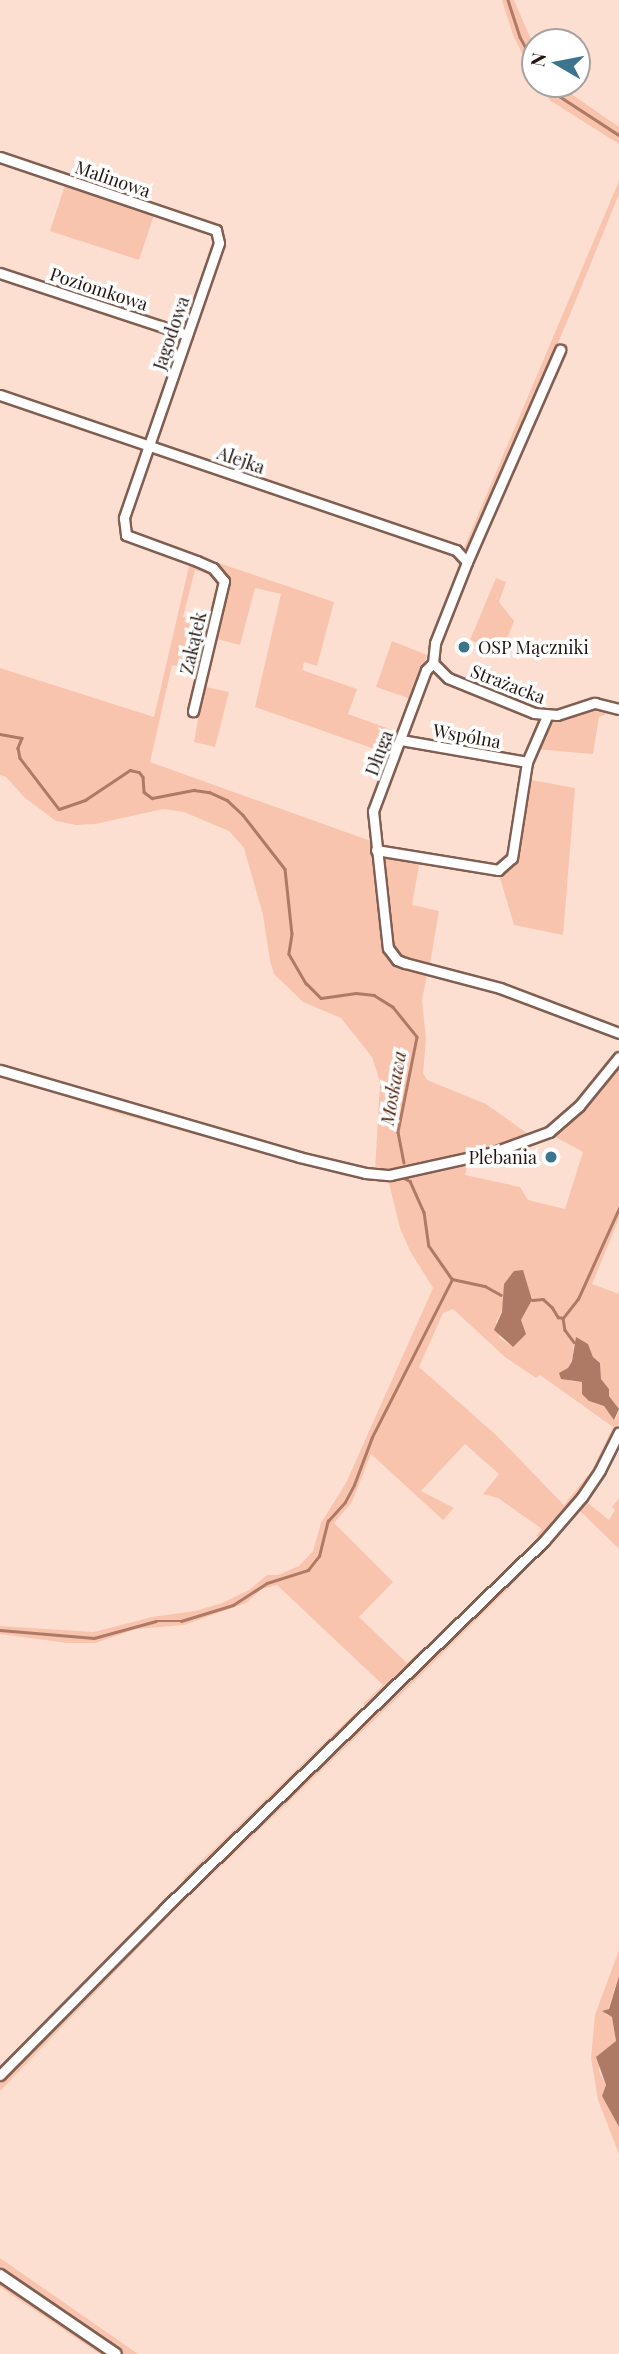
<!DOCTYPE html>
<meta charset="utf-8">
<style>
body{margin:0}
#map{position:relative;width:619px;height:2354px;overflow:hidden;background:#fddfd2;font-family:"Playfair Display",serif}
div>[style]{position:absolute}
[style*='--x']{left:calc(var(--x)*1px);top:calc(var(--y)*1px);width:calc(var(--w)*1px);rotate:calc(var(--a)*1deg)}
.green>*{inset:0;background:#f9c4ae}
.water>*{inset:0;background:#af7a65}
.stream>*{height:2.5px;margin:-1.25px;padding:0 1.25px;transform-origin:1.25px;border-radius:1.25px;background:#af7a65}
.roads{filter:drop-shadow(2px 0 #805f52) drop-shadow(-2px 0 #805f52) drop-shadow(0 2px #805f52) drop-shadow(0 -2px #805f52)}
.minor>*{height:9px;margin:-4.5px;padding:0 4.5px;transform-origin:4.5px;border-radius:4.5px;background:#fff}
.tertiary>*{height:10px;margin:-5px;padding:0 5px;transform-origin:5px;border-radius:5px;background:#fff}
.dots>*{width:19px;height:19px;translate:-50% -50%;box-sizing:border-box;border:4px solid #fff;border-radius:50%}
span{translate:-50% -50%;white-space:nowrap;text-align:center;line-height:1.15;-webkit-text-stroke:7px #fff;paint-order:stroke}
.street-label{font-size:18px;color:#231510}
.poi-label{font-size:18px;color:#231510}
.left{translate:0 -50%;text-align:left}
.right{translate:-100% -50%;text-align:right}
.water-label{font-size:19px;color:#4d1c03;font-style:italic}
.north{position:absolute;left:521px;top:28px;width:70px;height:70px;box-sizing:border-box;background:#fff;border:2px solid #a7a19f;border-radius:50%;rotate:280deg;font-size:19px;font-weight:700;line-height:28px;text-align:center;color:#231510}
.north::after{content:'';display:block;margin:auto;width:24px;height:32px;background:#3a748d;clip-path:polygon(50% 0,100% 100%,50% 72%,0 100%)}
</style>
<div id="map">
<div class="green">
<div style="clip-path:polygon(502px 0,514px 0,535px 49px,535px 80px,513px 35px)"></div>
<div style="clip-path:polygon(537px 84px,557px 84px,619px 127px,619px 144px,551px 101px)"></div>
<div style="clip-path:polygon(619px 181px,619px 194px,567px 322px,469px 549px,464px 548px)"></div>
<div style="clip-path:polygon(66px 182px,155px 212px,139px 260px,50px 231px)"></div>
<div style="clip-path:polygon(198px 556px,334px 602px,317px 666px,304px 662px,302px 670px,357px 689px,348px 714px,398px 732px,389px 754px,255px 707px,281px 594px,255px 588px,240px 645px,217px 639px,215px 646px,212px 645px,228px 578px)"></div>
<div style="clip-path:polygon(190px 562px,212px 571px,220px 583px,214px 597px,217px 584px,211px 575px,195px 570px,183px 617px,208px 623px,214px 608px,198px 677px,196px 671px,172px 665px,150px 762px,371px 841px,384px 952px,394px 962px,428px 970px,422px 1000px,426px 1039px,423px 1073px,427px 1080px,486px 1104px,531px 1136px,492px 1150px,389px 1172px,375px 1172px,380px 1082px,372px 1057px,341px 1018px,303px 1002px,274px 974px,270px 961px,263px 915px,244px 848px,229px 831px,184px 812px,163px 809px,95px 824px,76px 825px,56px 821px,25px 798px,6px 777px,0 775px,0 668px,154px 717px)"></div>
<div style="clip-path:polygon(496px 578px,506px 582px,499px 602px,514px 621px,502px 652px,470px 640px)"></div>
<div style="clip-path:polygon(392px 641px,427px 655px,411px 699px,376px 687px)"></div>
<div style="clip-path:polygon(210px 652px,213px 653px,206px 687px,229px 692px,215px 747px,194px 742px)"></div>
<div style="clip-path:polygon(586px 710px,619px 713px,619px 716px,609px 713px,599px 717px,593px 754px,535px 749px,550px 724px)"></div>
<div style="clip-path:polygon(529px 766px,533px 768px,531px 780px,575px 788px,563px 935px,514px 925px,500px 878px,496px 877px,515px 861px)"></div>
<div style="clip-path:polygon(390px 856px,420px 860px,412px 905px,439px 911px,430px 964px,401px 957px,390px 941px,381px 864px)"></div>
<div style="clip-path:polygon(evenodd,619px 1064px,619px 1219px,592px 1284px,619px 1294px,619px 1409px,609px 1396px,609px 1389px,601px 1379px,600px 1363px,593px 1357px,588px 1344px,574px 1341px,573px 1356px,568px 1368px,570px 1381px,582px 1382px,589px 1401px,604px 1406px,615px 1420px,619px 1412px,619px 1424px,596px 1470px,593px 1468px,613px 1427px,540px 1375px,536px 1378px,505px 1357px,453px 1309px,443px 1313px,419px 1367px,496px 1435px,564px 1505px,588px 1475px,591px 1480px,540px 1539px,536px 1536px,542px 1529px,498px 1498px,483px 1494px,499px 1474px,465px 1444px,421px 1491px,454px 1508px,443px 1520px,371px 1454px,352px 1502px,334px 1523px,393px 1582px,359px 1617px,407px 1663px,417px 1654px,419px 1657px,367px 1708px,363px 1704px,383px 1685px,277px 1585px,262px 1589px,246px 1603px,184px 1625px,136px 1629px,95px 1643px,67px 1643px,0 1634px,0 1626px,94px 1632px,152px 1617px,195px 1611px,222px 1603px,249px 1590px,267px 1575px,278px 1575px,299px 1566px,313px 1551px,321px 1523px,346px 1483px,433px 1288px,410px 1251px,400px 1228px,389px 1183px,345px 1176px,117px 1113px,0 1075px,0 1073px,366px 1175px,469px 1159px,465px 1175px,520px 1187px,528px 1200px,565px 1209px,583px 1152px,550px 1134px,619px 1064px,522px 1271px,532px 1300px,521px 1320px,519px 1340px,513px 1347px,500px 1338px,496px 1322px,522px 1271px)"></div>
<div style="clip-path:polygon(619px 1498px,619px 1549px,580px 1511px,510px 1587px,393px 1702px,171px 1914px,0 2091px,0 2080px,30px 2047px,506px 1585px,584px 1500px,609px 1520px,615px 1510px,612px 1507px)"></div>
<div style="clip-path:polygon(355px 1713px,358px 1716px,187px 1882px,183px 1879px)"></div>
<div style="clip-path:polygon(619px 1950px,619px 1976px,606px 2015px,612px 2016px,616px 2041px,599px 2059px,599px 2071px,606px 2085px,602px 2096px,619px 2127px,619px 2154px,598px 2100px,591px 2058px,595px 2015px)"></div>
<div style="clip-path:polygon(0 2258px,138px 2354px,124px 2354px,0 2269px)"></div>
<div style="clip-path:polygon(0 2280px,109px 2354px,100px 2354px,0 2287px)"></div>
</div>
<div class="water">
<div style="clip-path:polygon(523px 1270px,532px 1300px,521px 1320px,526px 1334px,513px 1347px,494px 1330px,502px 1312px,504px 1284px,514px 1271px)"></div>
<div style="clip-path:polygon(576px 1337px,588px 1344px,593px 1357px,600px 1363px,601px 1379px,609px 1389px,609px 1396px,619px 1409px,614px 1420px,604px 1406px,589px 1401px,582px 1394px,582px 1382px,561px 1379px,559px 1373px,568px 1368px,572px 1361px)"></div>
<div style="clip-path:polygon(619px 1976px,619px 2127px,602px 2096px,606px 2085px,596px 2057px,616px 2041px,612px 2017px,602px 2011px,609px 2009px)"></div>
</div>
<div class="stream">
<div style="--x:508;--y:0;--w:39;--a:72"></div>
<div style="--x:520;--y:37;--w:31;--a:61"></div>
<div style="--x:547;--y:84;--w:10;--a:53"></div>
<div style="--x:553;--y:92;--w:79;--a:33.1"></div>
<div style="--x:0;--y:734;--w:22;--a:10"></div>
<div style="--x:22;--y:738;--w:11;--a:112"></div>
<div style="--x:18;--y:748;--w:10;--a:79"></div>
<div style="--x:20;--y:758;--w:64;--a:52.6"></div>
<div style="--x:59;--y:809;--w:28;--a:-19"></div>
<div style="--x:85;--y:800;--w:54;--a:-33.7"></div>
<div style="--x:130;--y:770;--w:9;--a:13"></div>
<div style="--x:139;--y:772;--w:6;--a:51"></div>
<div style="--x:143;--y:777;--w:15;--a:86"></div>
<div style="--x:144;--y:792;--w:10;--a:37"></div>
<div style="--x:152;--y:798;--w:43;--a:-10.8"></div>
<div style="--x:194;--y:790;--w:15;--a:8"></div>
<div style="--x:209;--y:792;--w:20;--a:24"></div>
<div style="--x:227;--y:800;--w:22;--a:43"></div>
<div style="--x:243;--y:815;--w:68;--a:52.1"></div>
<div style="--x:285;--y:869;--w:65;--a:83.9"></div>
<div style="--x:292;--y:934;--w:20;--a:99"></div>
<div style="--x:289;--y:954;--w:34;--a:60"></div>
<div style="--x:306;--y:983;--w:21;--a:45"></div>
<div style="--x:321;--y:998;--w:35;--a:-8"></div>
<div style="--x:356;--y:993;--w:18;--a:6"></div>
<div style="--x:374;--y:995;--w:22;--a:32"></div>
<div style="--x:393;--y:1007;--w:38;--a:51"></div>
<div style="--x:417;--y:1037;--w:97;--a:101.3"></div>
<div style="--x:398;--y:1132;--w:31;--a:79"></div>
<div style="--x:404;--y:1178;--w:7;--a:27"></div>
<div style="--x:410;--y:1181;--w:34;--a:66"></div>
<div style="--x:424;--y:1212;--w:34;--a:82"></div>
<div style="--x:429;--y:1246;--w:40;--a:55.1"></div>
<div style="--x:452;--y:1279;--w:34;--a:12"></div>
<div style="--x:485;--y:1286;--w:18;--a:29"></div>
<div style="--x:532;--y:1300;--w:11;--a:-5"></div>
<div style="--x:543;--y:1299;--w:12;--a:42"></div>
<div style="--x:552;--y:1307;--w:12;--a:59"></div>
<div style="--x:558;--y:1317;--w:5;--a:11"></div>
<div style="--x:563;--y:1318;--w:12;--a:81"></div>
<div style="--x:565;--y:1330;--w:15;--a:53"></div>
<div style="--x:563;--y:1318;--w:24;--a:-52"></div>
<div style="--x:578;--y:1299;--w:100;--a:-65.7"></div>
<div style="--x:0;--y:1630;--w:94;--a:4.9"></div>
<div style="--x:94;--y:1638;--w:64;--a:-15.3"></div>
<div style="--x:156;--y:1621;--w:25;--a:0"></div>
<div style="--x:181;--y:1621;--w:54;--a:-17.1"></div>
<div style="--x:233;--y:1605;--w:40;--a:-32.9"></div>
<div style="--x:267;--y:1583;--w:43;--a:-17.6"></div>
<div style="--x:308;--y:1570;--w:18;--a:-52"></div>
<div style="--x:319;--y:1556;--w:36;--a:-76"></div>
<div style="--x:328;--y:1521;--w:25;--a:-48"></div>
<div style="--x:345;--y:1502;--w:19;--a:-62"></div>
<div style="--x:354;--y:1485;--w:51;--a:-69.4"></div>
<div style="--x:372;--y:1437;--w:177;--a:-63.1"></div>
</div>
<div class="roads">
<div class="minor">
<div style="--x:0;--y:157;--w:228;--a:18.7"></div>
<div style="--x:216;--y:230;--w:13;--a:77"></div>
<div style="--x:219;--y:243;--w:291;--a:109.1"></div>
<div style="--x:124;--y:518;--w:17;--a:83"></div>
<div style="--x:126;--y:535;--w:76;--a:20.1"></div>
<div style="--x:197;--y:561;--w:17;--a:24"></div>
<div style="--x:213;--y:568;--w:17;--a:50"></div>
<div style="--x:224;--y:581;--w:134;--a:103.4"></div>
<div style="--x:0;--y:273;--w:197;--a:18.3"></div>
<div style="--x:0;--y:395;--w:482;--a:18.8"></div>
<div style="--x:456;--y:550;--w:16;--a:47"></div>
<div style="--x:433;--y:663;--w:10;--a:135"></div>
<div style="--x:426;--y:670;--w:151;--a:110.6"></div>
<div style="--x:373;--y:811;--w:138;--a:83.8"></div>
<div style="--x:388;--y:948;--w:15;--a:53"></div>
<div style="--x:397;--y:960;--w:9;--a:21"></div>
<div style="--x:405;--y:963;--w:98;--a:14.7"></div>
<div style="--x:500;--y:988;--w:127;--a:20.7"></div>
<div style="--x:433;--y:663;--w:20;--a:-84"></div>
<div style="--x:435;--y:643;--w:87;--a:-68.4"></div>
<div style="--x:467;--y:562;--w:232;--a:-66.3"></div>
<div style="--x:433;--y:663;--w:21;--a:45"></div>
<div style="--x:448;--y:678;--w:93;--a:22.1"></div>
<div style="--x:534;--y:713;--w:23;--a:5"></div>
<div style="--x:557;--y:715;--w:40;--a:-18"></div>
<div style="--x:595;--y:703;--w:25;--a:14"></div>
<div style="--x:401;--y:740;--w:128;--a:9.9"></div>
<div style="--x:376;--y:850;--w:124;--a:9.3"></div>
<div style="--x:498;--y:870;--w:18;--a:-41"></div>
<div style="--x:512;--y:858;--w:97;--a:-81.1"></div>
<div style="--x:527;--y:762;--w:50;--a:-66.5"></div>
<div style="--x:0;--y:1070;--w:311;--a:16.2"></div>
<div style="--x:299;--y:1157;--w:68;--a:13.6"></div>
<div style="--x:365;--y:1173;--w:25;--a:5"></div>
<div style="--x:390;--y:1175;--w:107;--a:-12.5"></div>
<div style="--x:494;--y:1152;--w:59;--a:-20"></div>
<div style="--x:549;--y:1132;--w:40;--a:-41"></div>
<div style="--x:579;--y:1106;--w:63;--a:-50.8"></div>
<div style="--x:0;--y:2075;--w:233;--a:-45.3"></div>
<div style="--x:164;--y:1909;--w:529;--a:-44.08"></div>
<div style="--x:544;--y:1541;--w:58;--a:-49.2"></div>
<div style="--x:582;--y:1497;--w:32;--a:-56"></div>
<div style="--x:600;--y:1470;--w:42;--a:-63.4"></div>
</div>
<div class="tertiary">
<div style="--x:0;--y:2275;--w:140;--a:34.3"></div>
</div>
</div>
<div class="dots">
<div style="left:464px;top:647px;background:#3a748d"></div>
<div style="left:551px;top:1157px;background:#3a748d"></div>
</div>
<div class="street-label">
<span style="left:113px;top:179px;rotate:19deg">Malinowa</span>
<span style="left:99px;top:289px;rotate:18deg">Poziomkowa</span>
<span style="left:171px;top:333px;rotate:-71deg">Jagodowa</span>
<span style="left:241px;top:460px;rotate:19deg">Alejka</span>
<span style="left:193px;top:643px;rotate:-77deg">Zakątek</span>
<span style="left:508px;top:684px;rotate:21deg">Strażacka</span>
<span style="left:467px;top:736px;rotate:10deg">Wspólna</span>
<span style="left:379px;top:753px;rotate:-69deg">Długa</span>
</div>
<div class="poi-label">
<span class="left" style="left:478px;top:647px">OSP Mączniki</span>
<span class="right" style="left:537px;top:1157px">Plebania</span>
</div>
<div class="water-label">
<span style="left:393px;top:1088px;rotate:-80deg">Moskawa</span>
</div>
<div class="north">N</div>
</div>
